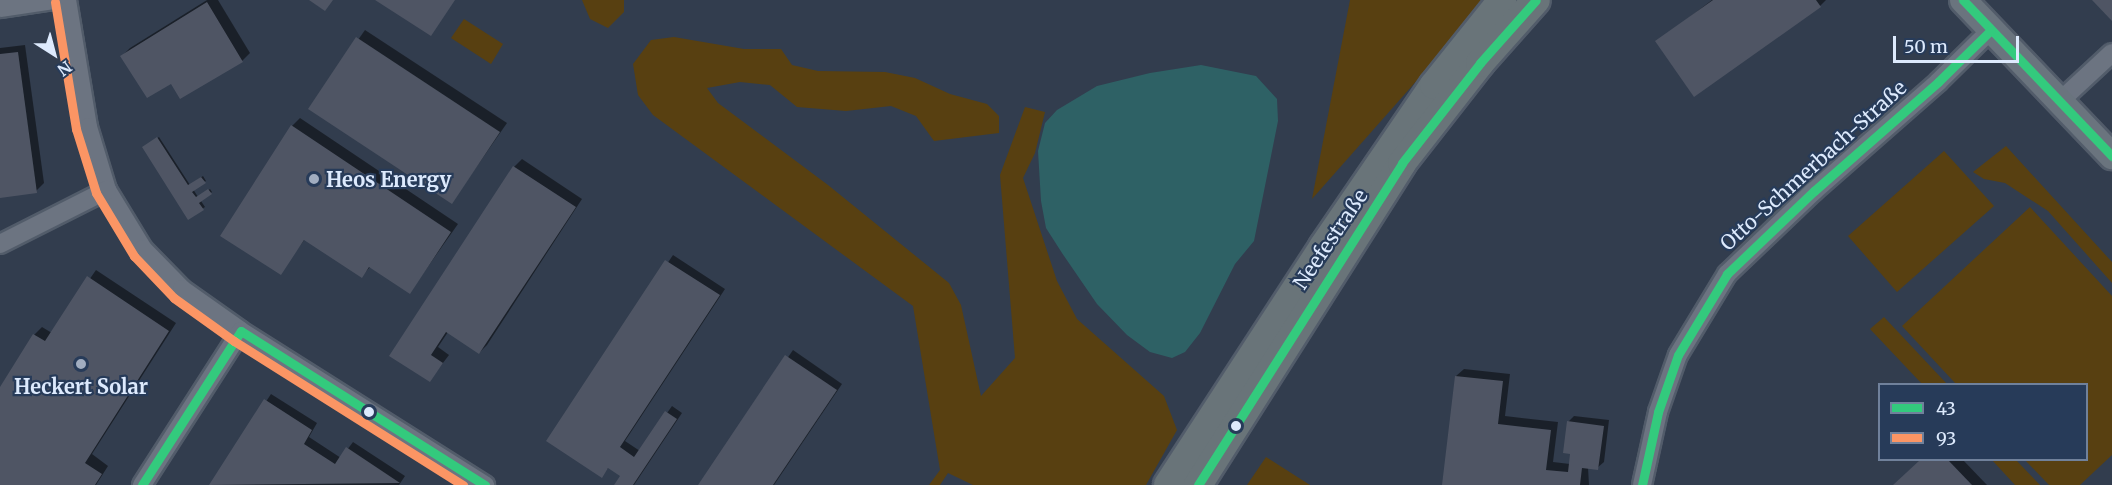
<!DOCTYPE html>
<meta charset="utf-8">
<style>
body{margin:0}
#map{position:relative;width:2112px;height:485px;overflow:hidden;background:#323d4e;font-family:Merriweather,serif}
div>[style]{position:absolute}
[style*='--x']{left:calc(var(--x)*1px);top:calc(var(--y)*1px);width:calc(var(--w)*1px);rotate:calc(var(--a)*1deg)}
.green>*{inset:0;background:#584011}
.water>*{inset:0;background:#2e6165}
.shadow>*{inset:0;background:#0007}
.building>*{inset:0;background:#4f5564}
.roads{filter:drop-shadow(2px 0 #525c6a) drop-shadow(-2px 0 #525c6a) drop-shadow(0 2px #525c6a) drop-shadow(0 -2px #525c6a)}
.street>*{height:18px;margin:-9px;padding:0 9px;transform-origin:9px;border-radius:9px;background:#6c7481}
.secondary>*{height:26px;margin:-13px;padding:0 13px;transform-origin:13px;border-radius:13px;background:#6a747e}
.primary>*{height:28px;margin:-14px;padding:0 14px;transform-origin:14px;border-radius:14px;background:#697479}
.bus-1>*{height:9px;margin:-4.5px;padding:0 4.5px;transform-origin:4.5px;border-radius:4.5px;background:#33ca7d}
.bus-2>*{height:9px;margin:-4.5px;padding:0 4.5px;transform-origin:4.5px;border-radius:4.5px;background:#fb9564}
.dots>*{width:16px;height:16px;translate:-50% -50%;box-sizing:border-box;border:3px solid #273b59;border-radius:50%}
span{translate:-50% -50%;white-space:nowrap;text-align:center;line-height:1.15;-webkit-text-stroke:4.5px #273b59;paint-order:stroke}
.street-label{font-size:20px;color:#ddeafd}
.poi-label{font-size:20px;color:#ddeafd;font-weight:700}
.left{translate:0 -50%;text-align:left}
.legend{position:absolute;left:1878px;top:383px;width:210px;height:78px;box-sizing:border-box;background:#273b59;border:2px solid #70819b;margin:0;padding:8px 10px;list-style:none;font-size:18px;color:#ddeafd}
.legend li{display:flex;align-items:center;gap:12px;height:30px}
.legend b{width:30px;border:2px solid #70819b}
.north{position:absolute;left:24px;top:24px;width:60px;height:60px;-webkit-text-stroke:4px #273b59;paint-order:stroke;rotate:144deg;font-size:16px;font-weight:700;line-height:24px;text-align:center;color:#ddeafd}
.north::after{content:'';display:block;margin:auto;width:21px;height:27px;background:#ddeafd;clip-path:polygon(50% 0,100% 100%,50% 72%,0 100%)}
.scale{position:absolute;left:1893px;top:36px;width:126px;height:27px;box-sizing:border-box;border:3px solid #ddeafd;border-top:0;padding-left:8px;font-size:18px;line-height:21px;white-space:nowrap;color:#ddeafd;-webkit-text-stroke:4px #273b59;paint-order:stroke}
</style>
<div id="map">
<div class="green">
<div style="clip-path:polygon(582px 0,624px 0,624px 12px,608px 28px,590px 19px)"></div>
<div style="clip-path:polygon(1350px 0,1488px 0,1312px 199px)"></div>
<div style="clip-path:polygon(464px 19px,503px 44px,491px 64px,451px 38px)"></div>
<div style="clip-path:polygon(674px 37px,744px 49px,781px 49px,792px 65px,818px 71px,885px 72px,915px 78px,950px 94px,987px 104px,999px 116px,999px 133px,934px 141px,916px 116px,891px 106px,846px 111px,797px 107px,770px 85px,740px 82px,707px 88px,718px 103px,828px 185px,949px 283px,961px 305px,981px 396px,1015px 358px,1000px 175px,1025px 107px,1045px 112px,1035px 153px,1023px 178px,1057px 281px,1077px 319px,1164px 396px,1177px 430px,1146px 485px,973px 485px,948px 473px,940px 485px,929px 485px,940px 470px,913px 306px,653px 115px,638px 95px,633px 64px,651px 40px)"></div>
<div style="clip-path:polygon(2006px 146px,2112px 262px,2112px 283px,2048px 211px,2005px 183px,1984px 179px,1973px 172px)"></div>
<div style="clip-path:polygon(1944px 151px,1994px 206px,1897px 292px,1848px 236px)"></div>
<div style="clip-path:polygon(2030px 207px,2112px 296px,2112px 455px,2080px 485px,2049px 485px,2025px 460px,2086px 460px,2086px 384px,1956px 384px,1902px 326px)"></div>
<div style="clip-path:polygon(1884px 317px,1947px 384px,1922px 384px,1870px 329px)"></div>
<div style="clip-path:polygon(1266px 457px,1310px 485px,1247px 485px)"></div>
<div style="clip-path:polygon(1992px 460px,2016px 460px,2040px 485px,2015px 485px)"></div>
</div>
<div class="water">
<div style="clip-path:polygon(1201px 65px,1256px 76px,1277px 99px,1278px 121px,1254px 241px,1235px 264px,1200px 333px,1185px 352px,1172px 358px,1150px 352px,1127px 335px,1097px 304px,1062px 253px,1046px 228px,1041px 201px,1038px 151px,1045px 123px,1057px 110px,1097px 86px,1150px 73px)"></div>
</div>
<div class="shadow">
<div style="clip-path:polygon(207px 0,218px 0,250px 53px,242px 61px,171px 82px,122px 56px,130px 48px)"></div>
<div style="clip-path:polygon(1712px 0,1826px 0,1820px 6px,1657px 42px)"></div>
<div style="clip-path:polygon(365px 30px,507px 123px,452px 202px,310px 108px)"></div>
<div style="clip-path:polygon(25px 45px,44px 183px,36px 191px,0 196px,0 48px)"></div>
<div style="clip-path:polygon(300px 118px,458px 224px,410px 292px,370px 267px,362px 276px,305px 239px,280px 273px,292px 126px)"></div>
<div style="clip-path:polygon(159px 137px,190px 185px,203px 176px,206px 181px,193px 189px,198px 197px,210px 189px,212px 192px,201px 201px,205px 207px,188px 218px,145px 146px)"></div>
<div style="clip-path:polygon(522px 159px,582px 199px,487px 345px,479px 353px,448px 332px,438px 347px,449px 355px,430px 380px,391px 355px,514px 167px)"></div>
<div style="clip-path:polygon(673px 255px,725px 289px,625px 441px,640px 451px,672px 406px,682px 413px,634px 485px,616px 485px,622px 476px,609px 467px,601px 476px,548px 441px)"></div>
<div style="clip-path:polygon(96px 270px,176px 323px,92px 454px,108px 466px,96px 485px,0 485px,0 390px,34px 335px,42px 327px,52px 333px)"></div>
<div style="clip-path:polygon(793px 350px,842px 384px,774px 485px,700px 485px)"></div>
<div style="clip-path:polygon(1464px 369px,1510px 374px,1505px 416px,1558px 422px,1553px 462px,1570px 464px,1572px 453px,1568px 422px,1574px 416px,1609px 420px,1604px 462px,1597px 468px,1588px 467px,1589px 485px,1444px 485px,1456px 376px)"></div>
<div style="clip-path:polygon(271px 394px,317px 423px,309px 437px,341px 458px,353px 442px,405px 476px,399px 485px,211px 485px)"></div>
<div style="clip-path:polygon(1922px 460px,1963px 460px,1987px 485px,1895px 485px)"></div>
</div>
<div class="building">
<div style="clip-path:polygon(309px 0,333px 0,325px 11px)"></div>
<div style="clip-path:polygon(375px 0,455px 0,431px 36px)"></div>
<div style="clip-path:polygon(1713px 0,1816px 0,1821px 7px,1694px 97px,1655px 41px)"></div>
<div style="clip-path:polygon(2092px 0,2112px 0,2112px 21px)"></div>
<div style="clip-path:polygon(207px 2px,243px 62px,180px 99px,171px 84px,147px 98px,120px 56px)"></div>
<div style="clip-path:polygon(356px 37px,500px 132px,452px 204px,308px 109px)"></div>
<div style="clip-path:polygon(18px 52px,37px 193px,0 198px,0 54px)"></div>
<div style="clip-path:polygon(291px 125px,451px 232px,410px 294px,369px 267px,362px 278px,304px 240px,281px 275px,220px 236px)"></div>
<div style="clip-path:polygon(157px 137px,188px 185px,201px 177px,206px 183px,192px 192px,196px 197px,208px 189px,212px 194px,199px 203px,204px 210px,188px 220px,142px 147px)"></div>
<div style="clip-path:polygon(513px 166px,576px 207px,479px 354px,446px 332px,431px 355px,443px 363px,430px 382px,389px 356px)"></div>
<div style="clip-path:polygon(665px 260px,720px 295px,620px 447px,634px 457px,665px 411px,677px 419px,633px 485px,614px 485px,620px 476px,608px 468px,602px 478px,546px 441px)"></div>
<div style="clip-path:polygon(87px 276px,169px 331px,85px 463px,102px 474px,95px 485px,0 485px,0 387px,33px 334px,45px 341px)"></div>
<div style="clip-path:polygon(785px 355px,837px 390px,773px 485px,698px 485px)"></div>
<div style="clip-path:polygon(1455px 376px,1503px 381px,1498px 424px,1551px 430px,1546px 470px,1568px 472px,1570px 454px,1563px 453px,1567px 421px,1604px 426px,1598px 470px,1582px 468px,1580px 485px,1442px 485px)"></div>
<div style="clip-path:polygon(264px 399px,312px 430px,304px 444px,335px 464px,346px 447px,400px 483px,209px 485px)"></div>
<div style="clip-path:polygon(1920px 460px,1948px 460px,1972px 485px,1893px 485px)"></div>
</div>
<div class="roads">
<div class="street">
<div style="--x:67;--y:0;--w:129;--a:80.6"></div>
<div style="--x:88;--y:127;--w:66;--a:73.2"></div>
<div style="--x:107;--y:190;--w:69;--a:58.6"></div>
<div style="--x:143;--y:249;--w:56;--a:45.7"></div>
<div style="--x:182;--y:289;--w:72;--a:35.4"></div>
<div style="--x:241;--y:331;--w:289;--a:32.3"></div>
<div style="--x:0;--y:8;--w:55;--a:-8.4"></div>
<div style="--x:2059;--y:102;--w:72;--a:-42.8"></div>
<div style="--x:0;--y:244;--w:120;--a:-26.8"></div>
<div style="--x:142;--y:485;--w:183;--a:-57.3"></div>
<div style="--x:1642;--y:485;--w:75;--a:-77.6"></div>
<div style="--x:1658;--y:412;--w:60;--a:-70.7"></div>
<div style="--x:1678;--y:355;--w:95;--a:-58.8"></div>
<div style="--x:1727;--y:274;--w:120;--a:-43.7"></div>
<div style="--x:1814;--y:191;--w:165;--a:-41.3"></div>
<div style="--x:1938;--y:82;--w:74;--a:-44.5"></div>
</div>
<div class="secondary">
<div style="--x:1963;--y:0;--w:216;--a:46.3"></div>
</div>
<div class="primary">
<div style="--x:1168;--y:485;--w:284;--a:-56.9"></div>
<div style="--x:1323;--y:247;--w:196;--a:-55.6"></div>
<div style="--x:1434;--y:85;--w:109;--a:-51.3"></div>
<div style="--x:1198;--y:485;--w:381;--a:-57.6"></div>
<div style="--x:1402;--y:163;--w:127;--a:-52"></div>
<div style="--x:1480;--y:63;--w:84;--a:-48.4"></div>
</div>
</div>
<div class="bus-1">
<div style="--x:1963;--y:0;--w:216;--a:46.3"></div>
<div style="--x:241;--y:331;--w:289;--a:32.3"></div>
<div style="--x:142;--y:485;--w:183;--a:-57.3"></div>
<div style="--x:1198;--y:485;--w:381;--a:-57.6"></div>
<div style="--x:1402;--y:163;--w:127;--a:-52"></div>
<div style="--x:1480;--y:63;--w:84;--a:-48.4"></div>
<div style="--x:1642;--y:485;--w:75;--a:-77.6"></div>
<div style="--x:1658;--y:412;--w:60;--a:-70.7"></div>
<div style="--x:1678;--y:355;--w:95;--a:-58.8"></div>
<div style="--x:1727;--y:274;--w:120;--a:-43.7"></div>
<div style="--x:1814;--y:191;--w:165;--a:-41.3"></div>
<div style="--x:1938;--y:82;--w:74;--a:-44.5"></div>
</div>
<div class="bus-2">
<div style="--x:55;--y:2;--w:129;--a:80.6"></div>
<div style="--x:76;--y:129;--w:67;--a:72.6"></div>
<div style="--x:96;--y:193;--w:74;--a:58.9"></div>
<div style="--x:134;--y:256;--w:58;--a:46.4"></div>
<div style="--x:174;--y:298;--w:74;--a:35.6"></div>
<div style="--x:234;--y:341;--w:271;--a:32.2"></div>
</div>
<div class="dots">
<div style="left:314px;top:179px;background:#a1adc0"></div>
<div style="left:81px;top:364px;background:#a1adc0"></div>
<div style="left:369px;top:412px;background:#ddeafd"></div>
<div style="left:1236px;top:426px;background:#ddeafd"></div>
</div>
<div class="street-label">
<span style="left:1813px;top:165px;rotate:-42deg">Otto-Schmerbach-Straße</span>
<span style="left:1330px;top:239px;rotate:-56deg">Neefestraße</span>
</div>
<div class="poi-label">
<span class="left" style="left:326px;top:179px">Heos Energy</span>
<span style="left:81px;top:386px">Heckert Solar</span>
</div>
<ul class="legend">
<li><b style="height:8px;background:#33ca7d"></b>43</li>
<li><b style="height:8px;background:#fb9564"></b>93</li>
</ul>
<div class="north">N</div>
<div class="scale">50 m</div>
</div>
